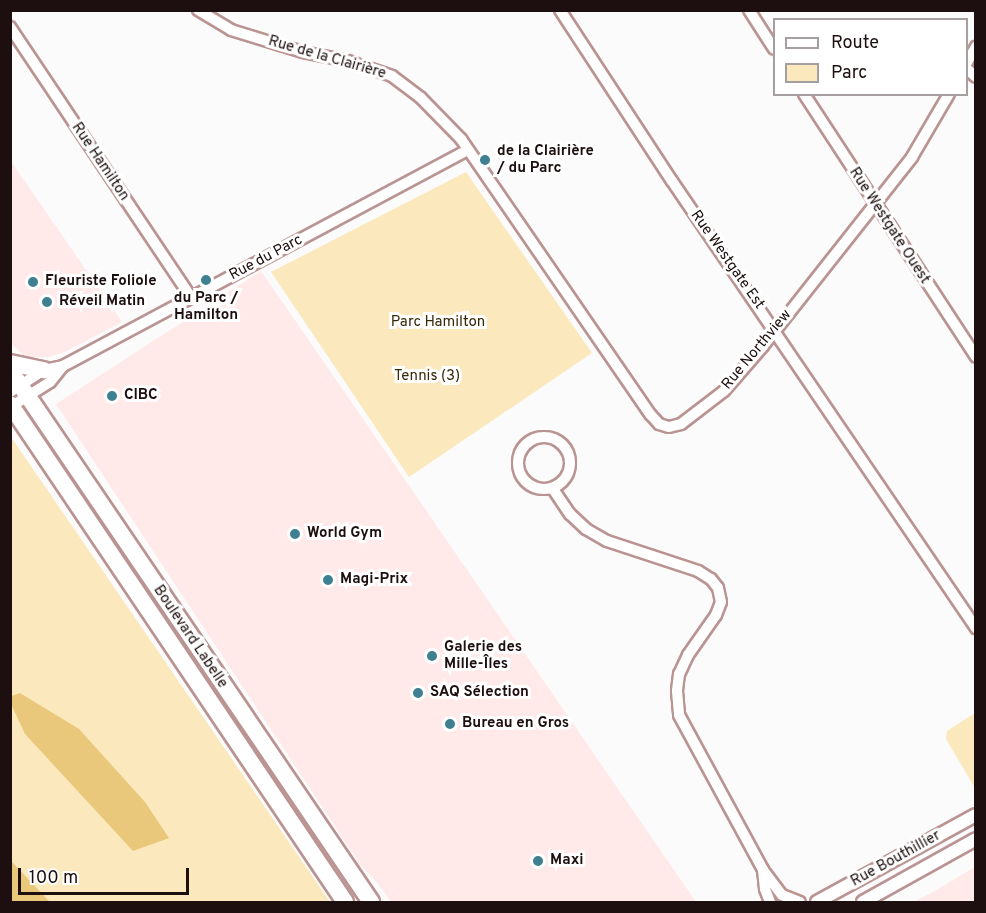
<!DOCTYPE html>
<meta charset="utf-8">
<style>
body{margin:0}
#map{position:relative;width:986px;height:913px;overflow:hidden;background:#fbfbfb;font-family:Overpass,sans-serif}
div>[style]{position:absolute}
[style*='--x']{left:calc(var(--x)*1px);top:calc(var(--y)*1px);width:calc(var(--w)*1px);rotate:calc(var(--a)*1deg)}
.built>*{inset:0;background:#ffeae9}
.green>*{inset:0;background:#fbe8bc}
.forest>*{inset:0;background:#e9c87c}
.roads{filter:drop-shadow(2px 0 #ba9492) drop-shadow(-2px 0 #ba9492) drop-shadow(0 2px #ba9492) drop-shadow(0 -2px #ba9492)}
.minor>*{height:10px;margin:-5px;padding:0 5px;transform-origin:5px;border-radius:5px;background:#fff}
.minor>.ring{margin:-5px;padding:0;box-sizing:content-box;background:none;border:10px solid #fff;border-radius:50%}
.tertiary>*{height:12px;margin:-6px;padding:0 6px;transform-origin:6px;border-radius:6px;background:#fff}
.primary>*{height:16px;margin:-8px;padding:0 8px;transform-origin:8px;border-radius:8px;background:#fff}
.dots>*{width:16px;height:16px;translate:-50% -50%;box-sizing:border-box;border:3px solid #fff;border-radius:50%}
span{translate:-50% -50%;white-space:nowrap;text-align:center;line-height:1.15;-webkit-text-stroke:6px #fff;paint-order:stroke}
.street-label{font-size:15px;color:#1d0f0f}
.poi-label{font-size:15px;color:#1d0f0f;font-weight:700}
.left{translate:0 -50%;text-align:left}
.park-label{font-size:15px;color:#362906}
.frame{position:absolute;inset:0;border:12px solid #1d0f0f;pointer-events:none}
.legend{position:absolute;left:773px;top:18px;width:195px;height:78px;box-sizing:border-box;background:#fff;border:2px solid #a59f9f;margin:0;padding:8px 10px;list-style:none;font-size:18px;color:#1d0f0f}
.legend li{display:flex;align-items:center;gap:12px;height:30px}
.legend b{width:30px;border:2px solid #a59f9f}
.scale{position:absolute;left:18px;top:868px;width:171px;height:27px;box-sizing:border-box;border:3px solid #1d0f0f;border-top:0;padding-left:8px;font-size:18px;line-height:21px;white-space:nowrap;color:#1d0f0f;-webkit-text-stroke:4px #fff;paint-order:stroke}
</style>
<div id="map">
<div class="built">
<div style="clip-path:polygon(10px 160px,122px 322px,65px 352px,49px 357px,25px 357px,11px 343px)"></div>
<div style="clip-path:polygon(261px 271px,696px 902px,391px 902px,376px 881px,361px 866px,56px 404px)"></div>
<div style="clip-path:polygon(975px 867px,975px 902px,913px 902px,933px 892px)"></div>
</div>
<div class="green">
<div style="clip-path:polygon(466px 172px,592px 353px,409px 477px,271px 272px)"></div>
<div style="clip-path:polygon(11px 437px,330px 902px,11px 902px)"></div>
<div style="clip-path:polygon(975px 713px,975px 788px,946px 739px,947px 731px)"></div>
</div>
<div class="forest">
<div style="clip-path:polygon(20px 693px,79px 729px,145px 802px,169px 838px,133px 851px,25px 734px,11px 704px,11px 696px)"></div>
<div style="clip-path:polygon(11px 861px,50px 902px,11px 902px)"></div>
</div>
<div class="roads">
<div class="minor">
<div style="--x:198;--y:10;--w:39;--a:31"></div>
<div style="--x:231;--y:30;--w:75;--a:17"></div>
<div style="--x:303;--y:52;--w:46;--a:11.3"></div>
<div style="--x:348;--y:61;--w:46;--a:18.8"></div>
<div style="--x:392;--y:76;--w:36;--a:37"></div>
<div style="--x:421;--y:98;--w:57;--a:45.7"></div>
<div style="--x:461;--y:139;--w:335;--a:55.5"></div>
<div style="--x:651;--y:415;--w:12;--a:48"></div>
<div style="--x:659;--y:424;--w:10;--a:17"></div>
<div style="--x:669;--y:427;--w:12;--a:-14"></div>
<div style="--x:681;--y:424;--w:54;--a:-37.5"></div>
<div style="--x:724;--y:391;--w:60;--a:-49.1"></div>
<div style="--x:763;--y:346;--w:241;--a:-51.7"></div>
<div style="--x:912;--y:157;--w:73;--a:-59.6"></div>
<div style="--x:560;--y:10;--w:204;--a:56.8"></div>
<div style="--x:672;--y:181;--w:541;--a:55.78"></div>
<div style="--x:749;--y:10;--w:46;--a:57.3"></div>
<div style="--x:10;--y:27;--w:324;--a:56.2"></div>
<div style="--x:966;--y:64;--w:20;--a:-60"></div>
<div style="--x:966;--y:68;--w:13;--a:42"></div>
<div style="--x:804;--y:94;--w:314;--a:56.8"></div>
<div style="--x:10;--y:392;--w:40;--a:-32.9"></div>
<div style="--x:44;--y:370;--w:19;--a:-12"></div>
<div style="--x:63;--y:366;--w:459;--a:-28.1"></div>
<div style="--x:12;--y:406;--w:45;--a:-32.3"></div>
<div style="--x:50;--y:382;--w:21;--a:-51"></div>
<div class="ring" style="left:518px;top:437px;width:42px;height:42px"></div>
<div style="--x:553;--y:489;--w:30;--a:56"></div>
<div style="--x:570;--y:514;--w:22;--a:43"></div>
<div style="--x:586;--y:529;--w:24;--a:30"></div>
<div style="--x:607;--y:541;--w:96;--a:18.2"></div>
<div style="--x:698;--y:571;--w:15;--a:32"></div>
<div style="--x:711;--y:579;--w:11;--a:52"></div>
<div style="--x:718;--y:588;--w:14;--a:78"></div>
<div style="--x:721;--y:602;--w:14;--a:111"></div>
<div style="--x:716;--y:615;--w:49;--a:125"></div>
<div style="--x:688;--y:655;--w:21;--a:115"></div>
<div style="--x:679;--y:674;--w:17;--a:97"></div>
<div style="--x:677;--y:691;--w:24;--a:85"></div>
<div style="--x:679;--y:715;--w:176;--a:61.5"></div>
<div style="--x:763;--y:870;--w:31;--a:53"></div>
<div style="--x:782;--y:895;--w:19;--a:21"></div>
<div style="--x:763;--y:870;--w:19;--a:84"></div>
<div style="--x:765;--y:889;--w:14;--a:69"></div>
</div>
<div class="tertiary">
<div style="--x:817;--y:902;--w:181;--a:-28.7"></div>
<div style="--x:863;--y:902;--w:129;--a:-29.1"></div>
</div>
<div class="primary">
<div style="--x:10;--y:363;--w:35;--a:12"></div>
<div style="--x:10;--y:370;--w:643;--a:55.84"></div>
<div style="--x:10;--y:404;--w:600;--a:56.07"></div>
</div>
</div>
<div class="dots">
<div style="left:485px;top:160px;background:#3e8091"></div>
<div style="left:206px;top:280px;background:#3e8091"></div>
<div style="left:33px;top:282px;background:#3e8091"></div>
<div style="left:47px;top:302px;background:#3e8091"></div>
<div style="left:112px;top:396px;background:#3e8091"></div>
<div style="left:295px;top:534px;background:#3e8091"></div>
<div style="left:328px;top:580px;background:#3e8091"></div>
<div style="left:432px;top:656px;background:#3e8091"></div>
<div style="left:418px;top:693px;background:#3e8091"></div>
<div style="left:450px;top:724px;background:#3e8091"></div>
<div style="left:538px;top:861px;background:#3e8091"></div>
</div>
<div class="street-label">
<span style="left:327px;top:58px;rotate:16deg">Rue de la Clairière</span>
<span style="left:100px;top:162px;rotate:56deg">Rue Hamilton</span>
<span style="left:889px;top:226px;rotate:57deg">Rue Westgate Ouest</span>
<span style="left:266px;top:258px;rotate:-28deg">Rue du Parc</span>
<span style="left:727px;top:260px;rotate:55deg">Rue Westgate Est</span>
<span style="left:757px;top:350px;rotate:-50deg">Rue Northview</span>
<span style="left:190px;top:637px;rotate:56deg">Boulevard Labelle</span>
<span style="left:896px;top:859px;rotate:-29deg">Rue Bouthillier</span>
</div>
<div class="poi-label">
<span class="left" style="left:497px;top:160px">de la Clairière<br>/ du Parc</span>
<span class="left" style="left:45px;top:282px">Fleuriste Foliole</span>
<span style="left:206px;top:307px">du Parc /<br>Hamilton</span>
<span class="left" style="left:59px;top:302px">Réveil Matin</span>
<span class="left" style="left:124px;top:396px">CIBC</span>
<span class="left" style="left:307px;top:534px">World Gym</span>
<span class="left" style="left:340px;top:580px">Magi-Prix</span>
<span class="left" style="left:444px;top:656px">Galerie des<br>Mille-Îles</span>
<span class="left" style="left:430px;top:693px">SAQ Sélection</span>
<span class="left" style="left:462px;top:724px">Bureau en Gros</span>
<span class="left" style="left:550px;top:861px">Maxi</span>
</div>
<div class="park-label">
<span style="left:438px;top:323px">Parc Hamilton</span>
<span style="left:427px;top:377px">Tennis (3)</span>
</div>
<div class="frame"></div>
<ul class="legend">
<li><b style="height:8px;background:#fff"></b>Route</li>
<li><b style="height:16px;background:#fbe8bc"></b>Parc</li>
</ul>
<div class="scale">100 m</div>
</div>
